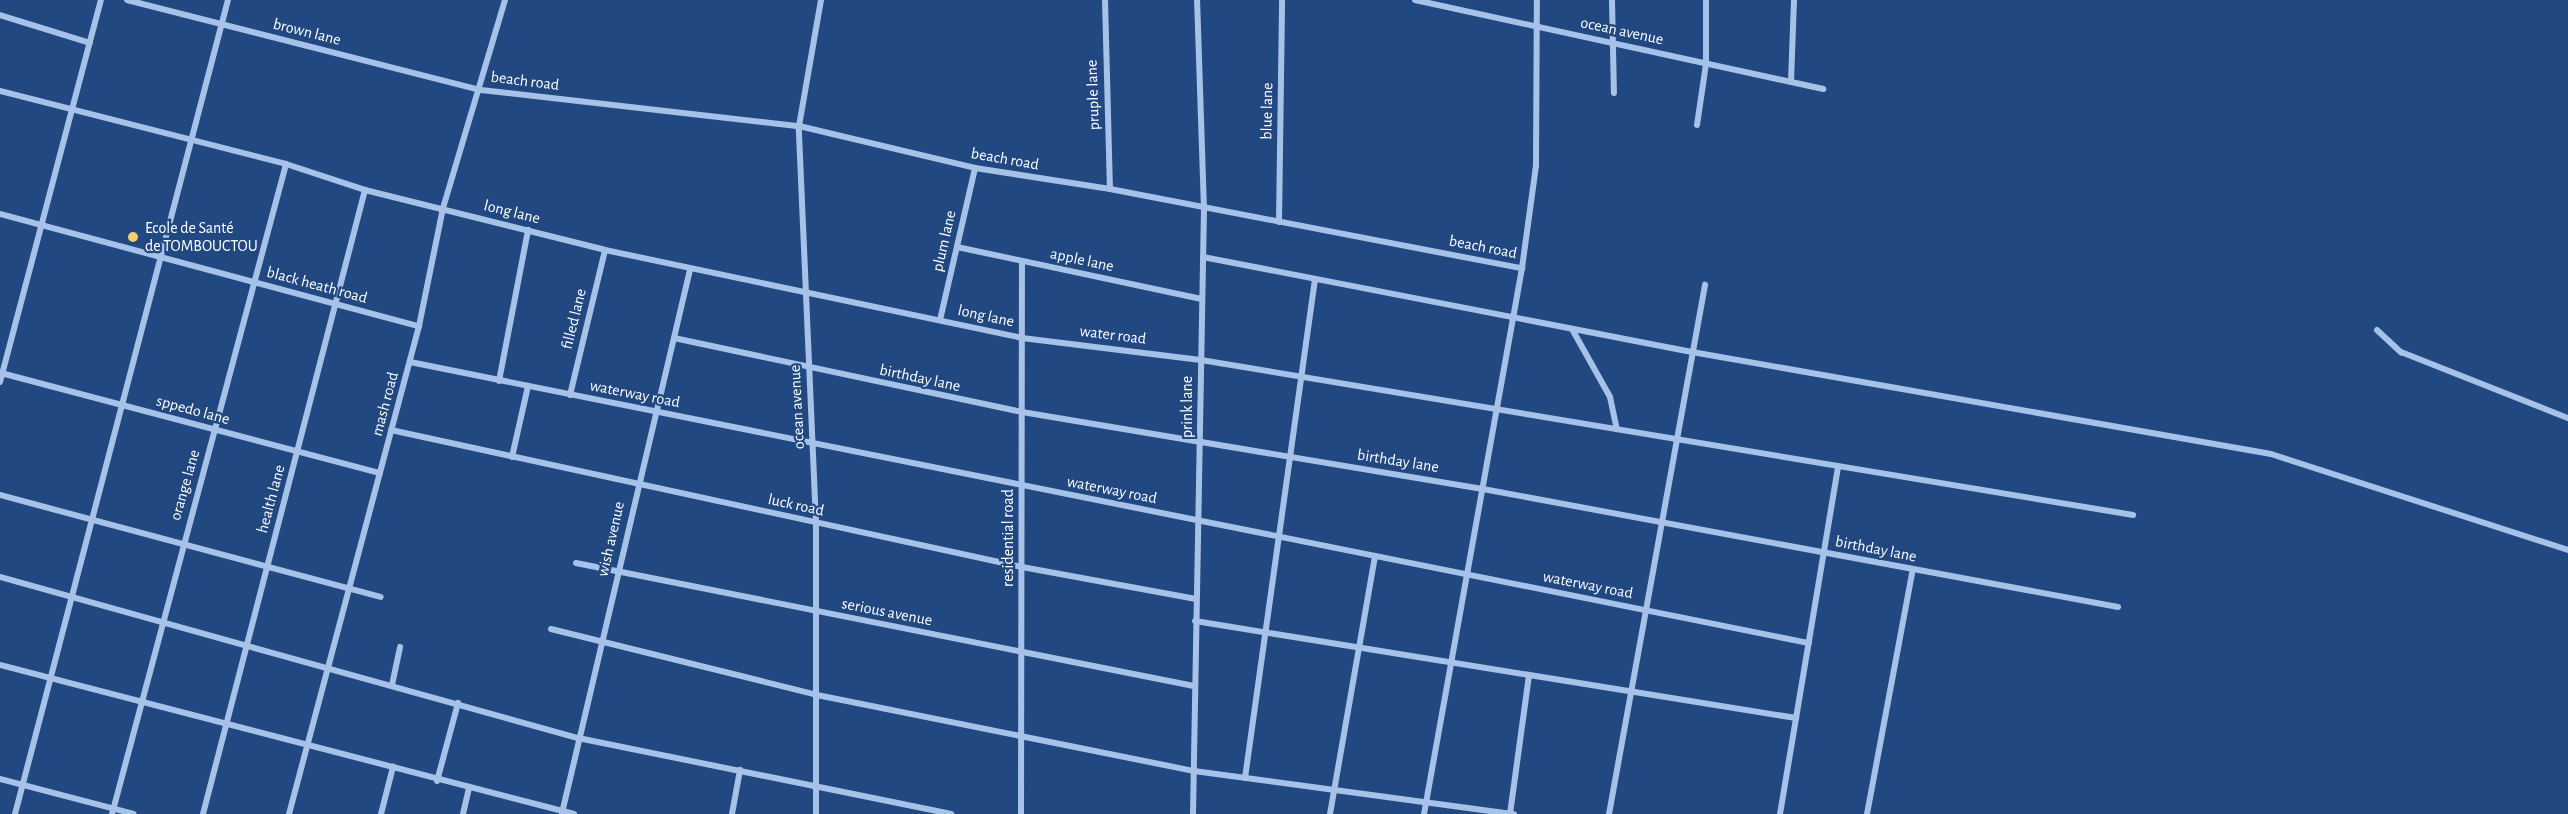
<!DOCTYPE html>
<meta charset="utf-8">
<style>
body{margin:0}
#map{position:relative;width:2568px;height:814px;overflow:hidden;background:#214880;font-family:"Alegreya Sans",sans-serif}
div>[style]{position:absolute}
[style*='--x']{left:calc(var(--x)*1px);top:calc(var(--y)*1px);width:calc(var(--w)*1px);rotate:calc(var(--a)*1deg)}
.street>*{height:6px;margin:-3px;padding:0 3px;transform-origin:3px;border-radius:3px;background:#a7c2e8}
.dots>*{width:16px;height:16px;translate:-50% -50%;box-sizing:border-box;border:3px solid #214880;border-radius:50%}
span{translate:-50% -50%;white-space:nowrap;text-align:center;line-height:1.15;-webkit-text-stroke:4.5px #214880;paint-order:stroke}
.street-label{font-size:16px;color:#fff}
.poi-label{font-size:16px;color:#fff}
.left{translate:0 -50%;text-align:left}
</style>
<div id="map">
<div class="street">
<div style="--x:127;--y:0;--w:365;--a:14.3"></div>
<div style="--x:481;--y:90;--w:320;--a:6.5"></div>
<div style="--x:799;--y:126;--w:181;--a:13.4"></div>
<div style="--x:975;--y:168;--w:137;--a:8.8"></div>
<div style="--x:1110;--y:189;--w:420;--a:10.9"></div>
<div style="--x:1105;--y:0;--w:189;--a:88.5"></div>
<div style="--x:1415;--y:0;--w:418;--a:12.3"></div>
<div style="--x:1612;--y:0;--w:93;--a:88.8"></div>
<div style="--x:0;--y:15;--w:94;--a:17.3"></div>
<div style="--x:1791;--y:82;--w:82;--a:-87.9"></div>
<div style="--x:0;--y:91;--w:295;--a:14.3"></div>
<div style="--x:286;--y:164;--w:83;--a:18.2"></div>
<div style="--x:365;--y:190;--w:247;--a:14"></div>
<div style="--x:605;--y:250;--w:426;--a:11.9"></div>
<div style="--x:1022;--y:338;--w:180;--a:7"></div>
<div style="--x:1201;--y:360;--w:945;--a:9.44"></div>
<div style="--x:1697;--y:125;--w:62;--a:-81.6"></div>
<div style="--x:1706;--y:64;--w:64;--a:-90"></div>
<div style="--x:0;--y:214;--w:434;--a:15"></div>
<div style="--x:1279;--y:222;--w:222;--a:-89.2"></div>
<div style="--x:957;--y:247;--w:250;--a:12"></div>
<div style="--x:1203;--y:257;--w:498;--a:11"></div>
<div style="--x:1692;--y:352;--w:588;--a:9.99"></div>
<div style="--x:2271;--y:454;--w:312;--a:17.9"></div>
<div style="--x:940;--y:320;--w:156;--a:-77"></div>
<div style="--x:1572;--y:329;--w:78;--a:60.8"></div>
<div style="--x:1610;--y:397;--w:33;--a:78"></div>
<div style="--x:2377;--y:330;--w:33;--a:43"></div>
<div style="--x:2401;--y:352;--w:180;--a:21.6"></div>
<div style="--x:674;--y:338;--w:356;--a:12"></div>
<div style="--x:1022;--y:412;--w:467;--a:9.5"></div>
<div style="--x:1483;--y:489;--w:646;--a:10.53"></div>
<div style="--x:410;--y:362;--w:1427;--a:11.36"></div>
<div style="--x:1;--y:373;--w:392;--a:14.8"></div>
<div style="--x:499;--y:381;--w:154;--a:-79.1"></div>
<div style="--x:0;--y:382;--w:395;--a:-75.2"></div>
<div style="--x:570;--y:395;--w:149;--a:-76.4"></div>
<div style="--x:391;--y:430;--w:646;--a:12.25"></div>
<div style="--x:1022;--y:567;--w:177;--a:10.4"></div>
<div style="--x:512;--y:457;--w:73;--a:-77.3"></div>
<div style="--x:0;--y:495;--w:394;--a:15"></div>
<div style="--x:576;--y:563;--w:630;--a:11.26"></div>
<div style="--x:0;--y:577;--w:600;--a:15.57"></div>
<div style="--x:578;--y:738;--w:381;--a:11.5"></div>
<div style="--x:1195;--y:621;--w:609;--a:9.17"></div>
<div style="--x:551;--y:629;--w:274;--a:13.9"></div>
<div style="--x:817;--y:695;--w:385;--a:11.4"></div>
<div style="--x:1194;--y:771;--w:323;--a:7.7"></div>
<div style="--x:0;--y:665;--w:593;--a:14.55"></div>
<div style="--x:392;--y:685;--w:39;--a:-78"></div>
<div style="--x:1245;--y:778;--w:504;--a:-82.01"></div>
<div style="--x:0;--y:779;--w:138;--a:14.6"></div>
<div style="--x:437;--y:781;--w:81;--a:-74.9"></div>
<div style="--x:562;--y:813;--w:558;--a:-76.74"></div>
<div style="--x:15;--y:814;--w:841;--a:-75.34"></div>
<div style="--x:112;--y:814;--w:673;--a:-75.01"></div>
<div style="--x:203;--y:814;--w:645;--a:-75.45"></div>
<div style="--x:289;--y:814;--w:505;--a:-75.08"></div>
<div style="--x:419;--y:326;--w:120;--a:-78.5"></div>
<div style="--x:443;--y:208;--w:217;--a:-73.4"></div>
<div style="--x:381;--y:814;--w:49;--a:-75.7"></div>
<div style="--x:463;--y:814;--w:28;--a:-77"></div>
<div style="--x:732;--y:814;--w:45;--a:-79.7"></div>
<div style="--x:816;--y:814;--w:291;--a:-90"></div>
<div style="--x:816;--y:523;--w:397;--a:-92.5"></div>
<div style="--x:799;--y:126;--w:128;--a:-80.1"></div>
<div style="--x:1021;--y:814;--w:553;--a:-89.9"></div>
<div style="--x:1193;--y:814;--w:605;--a:-88.96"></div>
<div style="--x:1204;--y:209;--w:209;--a:-91.9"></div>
<div style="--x:1330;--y:814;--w:262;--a:-80.1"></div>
<div style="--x:1424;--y:814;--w:555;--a:-79.82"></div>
<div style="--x:1522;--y:268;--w:103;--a:-82.2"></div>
<div style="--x:1536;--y:166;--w:166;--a:-89.7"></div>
<div style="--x:1510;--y:814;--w:140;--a:-82.2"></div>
<div style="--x:1609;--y:814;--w:538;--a:-79.71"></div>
<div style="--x:1780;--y:814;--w:353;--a:-80.5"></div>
<div style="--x:1867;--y:814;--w:249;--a:-79.4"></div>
</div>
<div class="dots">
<div style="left:133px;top:237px;background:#f4d068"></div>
</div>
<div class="street-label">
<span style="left:1622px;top:31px;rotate:12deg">ocean avenue</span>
<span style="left:307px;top:32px;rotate:14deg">brown lane</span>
<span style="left:525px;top:81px;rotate:7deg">beach road</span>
<span style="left:1093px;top:95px;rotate:-92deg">pruple lane</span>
<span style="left:1267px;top:111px;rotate:-89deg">blue lane</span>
<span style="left:1005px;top:159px;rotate:10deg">beach road</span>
<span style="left:512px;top:212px;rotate:14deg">long lane</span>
<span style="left:944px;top:241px;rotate:-77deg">plum lane</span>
<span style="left:1483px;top:247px;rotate:11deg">beach road</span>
<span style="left:1082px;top:260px;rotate:12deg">apple lane</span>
<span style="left:317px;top:285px;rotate:15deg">black heath road</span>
<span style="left:986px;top:316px;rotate:12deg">long lane</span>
<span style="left:574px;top:319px;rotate:-76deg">filled lane</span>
<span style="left:1113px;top:335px;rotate:7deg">water road</span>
<span style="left:920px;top:378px;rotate:12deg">birthday lane</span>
<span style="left:635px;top:394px;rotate:11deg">waterway road</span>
<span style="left:385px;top:404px;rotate:-75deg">mash road</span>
<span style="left:797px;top:407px;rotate:-93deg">ocean avenue</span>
<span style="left:1187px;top:407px;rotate:-90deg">prink lane</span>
<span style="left:193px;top:410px;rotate:15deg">sppedo lane</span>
<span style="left:1398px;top:461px;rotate:9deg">birthday lane</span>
<span style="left:185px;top:485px;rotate:-74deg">orange lane</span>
<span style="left:1112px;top:490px;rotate:11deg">waterway road</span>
<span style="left:271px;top:499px;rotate:-75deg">health lane</span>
<span style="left:796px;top:505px;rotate:12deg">luck road</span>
<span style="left:1008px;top:538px;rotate:-90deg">residential road</span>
<span style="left:611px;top:539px;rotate:-77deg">wish avenue</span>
<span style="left:1876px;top:549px;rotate:11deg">birthday lane</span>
<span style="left:1588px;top:585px;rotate:11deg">waterway road</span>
<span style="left:887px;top:612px;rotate:11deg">serious avenue</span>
</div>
<div class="poi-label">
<span class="left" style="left:145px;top:237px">Ecole de Santé<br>de TOMBOUCTOU</span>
</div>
</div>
